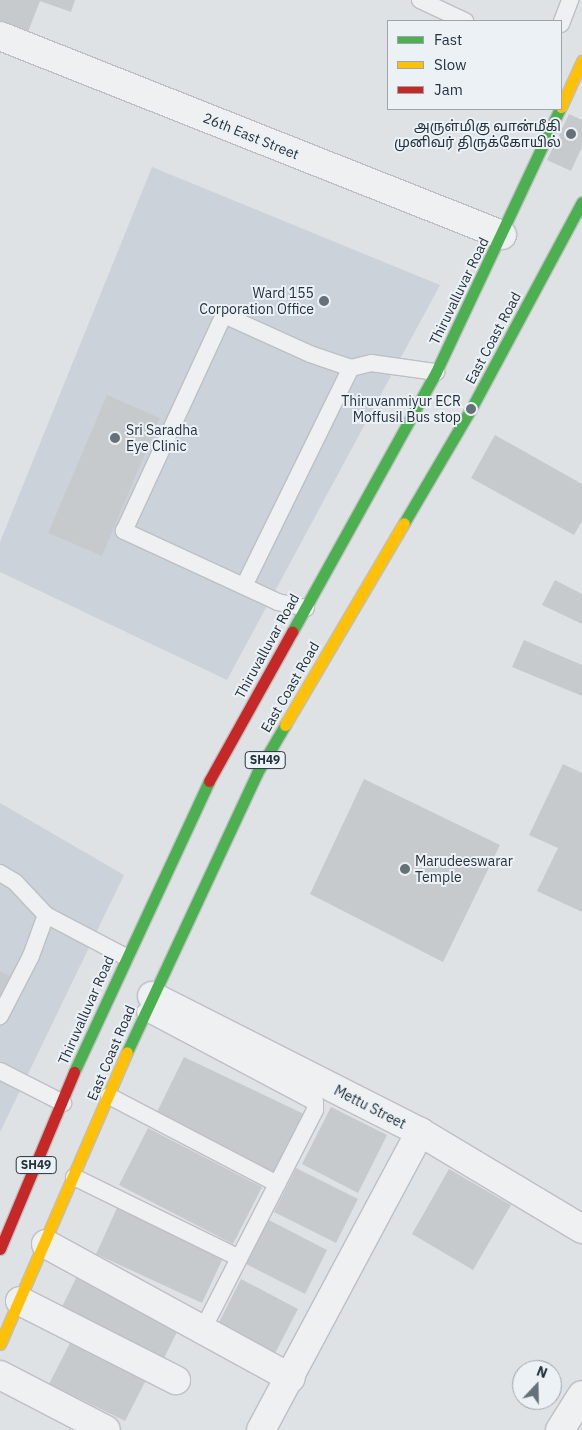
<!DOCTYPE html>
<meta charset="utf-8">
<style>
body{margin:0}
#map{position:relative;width:582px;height:1430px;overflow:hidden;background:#dfe2e5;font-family:"IBM Plex Sans","Noto Sans Tamil",sans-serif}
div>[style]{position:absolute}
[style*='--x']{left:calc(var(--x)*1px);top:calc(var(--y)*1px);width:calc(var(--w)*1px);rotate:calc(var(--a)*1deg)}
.built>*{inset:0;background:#ccd2d9}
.building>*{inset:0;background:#c7cacd}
.roads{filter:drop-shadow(1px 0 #bdc0c3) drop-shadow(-1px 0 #bdc0c3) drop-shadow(0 1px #bdc0c3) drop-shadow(0 -1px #bdc0c3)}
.lane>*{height:16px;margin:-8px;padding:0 8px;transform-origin:8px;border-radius:8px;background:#eef0f2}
.street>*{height:28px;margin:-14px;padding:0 14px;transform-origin:14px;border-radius:14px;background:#eef0f2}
.fast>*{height:11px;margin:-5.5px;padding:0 5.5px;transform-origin:5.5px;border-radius:5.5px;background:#4caf50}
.slow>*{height:11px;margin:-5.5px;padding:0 5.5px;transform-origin:5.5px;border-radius:5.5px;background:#ffc107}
.jam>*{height:11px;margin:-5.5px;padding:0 5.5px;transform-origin:5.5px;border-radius:5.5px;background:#c62828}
.dots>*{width:14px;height:14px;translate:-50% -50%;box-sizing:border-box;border:2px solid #ecf1f5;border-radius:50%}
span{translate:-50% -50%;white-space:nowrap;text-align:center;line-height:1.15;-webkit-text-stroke:4px #ecf1f5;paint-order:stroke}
.shield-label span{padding:1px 4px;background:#ecf1f5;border:1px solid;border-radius:4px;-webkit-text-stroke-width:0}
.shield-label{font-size:12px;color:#25333f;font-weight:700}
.poi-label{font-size:14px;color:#25333f}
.right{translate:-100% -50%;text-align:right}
.left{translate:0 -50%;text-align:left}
.street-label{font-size:14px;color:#25333f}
.legend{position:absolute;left:387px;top:20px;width:175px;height:90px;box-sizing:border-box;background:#ecf1f5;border:1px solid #9ca5ac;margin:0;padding:6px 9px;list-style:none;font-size:15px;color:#25333f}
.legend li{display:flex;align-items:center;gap:10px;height:25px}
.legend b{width:25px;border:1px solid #9ca5ac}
.north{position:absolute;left:512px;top:1360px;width:50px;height:50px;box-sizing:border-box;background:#ecf1f5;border:1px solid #9ca5ac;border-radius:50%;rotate:21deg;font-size:14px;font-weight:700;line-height:20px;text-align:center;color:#25333f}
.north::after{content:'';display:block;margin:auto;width:18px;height:22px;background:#667079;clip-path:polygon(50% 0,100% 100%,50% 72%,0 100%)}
</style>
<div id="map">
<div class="built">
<div style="clip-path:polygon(152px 167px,440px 285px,227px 680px,0 572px,0 542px)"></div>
<div style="clip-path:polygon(0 803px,124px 875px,0 1132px)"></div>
</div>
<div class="building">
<div style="clip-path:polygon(0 0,75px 0,71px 12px,40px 1px,26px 37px,0 27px)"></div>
<div style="clip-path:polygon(569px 114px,582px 120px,582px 147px,571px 171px,547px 160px)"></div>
<div style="clip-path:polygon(107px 395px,160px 418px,102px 556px,48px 533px)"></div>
<div style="clip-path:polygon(495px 435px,582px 484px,582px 521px,574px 535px,471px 478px)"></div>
<div style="clip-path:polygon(555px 580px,582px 594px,582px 624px,542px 605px)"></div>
<div style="clip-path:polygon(524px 640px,582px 665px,582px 696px,512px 667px)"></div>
<div style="clip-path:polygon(563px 764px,582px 773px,582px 912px,537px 891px,558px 848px,529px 835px)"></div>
<div style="clip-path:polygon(364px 779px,500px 845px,443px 962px,310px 894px)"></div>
<div style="clip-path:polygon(0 971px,10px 976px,0 995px)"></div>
<div style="clip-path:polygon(184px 1057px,306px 1115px,278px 1175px,155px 1116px)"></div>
<div style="clip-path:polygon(331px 1107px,387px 1135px,358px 1193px,302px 1164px)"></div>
<div style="clip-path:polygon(148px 1128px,262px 1187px,233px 1244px,119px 1185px)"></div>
<div style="clip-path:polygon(296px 1168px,358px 1199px,336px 1243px,274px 1212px)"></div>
<div style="clip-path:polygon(449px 1169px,511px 1205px,473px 1270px,412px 1234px)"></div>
<div style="clip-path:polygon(117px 1208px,223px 1258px,202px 1303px,96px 1254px)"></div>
<div style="clip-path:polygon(267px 1219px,327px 1250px,305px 1294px,244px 1263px)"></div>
<div style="clip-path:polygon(79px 1272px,182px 1322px,161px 1364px,59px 1313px)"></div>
<div style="clip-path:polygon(241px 1279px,298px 1309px,272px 1359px,215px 1330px)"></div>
<div style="clip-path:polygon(71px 1341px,147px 1378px,125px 1421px,49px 1384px)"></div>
</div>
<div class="roads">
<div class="lane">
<div style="--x:420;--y:0;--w:50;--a:25"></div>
<div style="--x:561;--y:24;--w:26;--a:-69"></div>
<div style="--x:244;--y:586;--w:243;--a:-63.9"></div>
<div style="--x:306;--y:608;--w:29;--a:-168"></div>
<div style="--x:278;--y:602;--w:170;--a:-155.2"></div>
<div style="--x:124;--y:531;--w:238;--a:-65.2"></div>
<div style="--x:224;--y:315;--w:94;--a:24.4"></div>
<div style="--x:310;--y:354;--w:43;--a:18.9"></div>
<div style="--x:351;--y:368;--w:21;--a:-14"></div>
<div style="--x:371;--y:363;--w:66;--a:7.9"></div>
<div style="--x:0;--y:873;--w:17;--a:31"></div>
<div style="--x:15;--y:882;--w:45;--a:46.8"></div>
<div style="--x:46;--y:915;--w:44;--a:110.1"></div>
<div style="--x:31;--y:956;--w:68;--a:117.3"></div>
<div style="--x:46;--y:915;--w:90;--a:27.7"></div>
<div style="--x:145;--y:1012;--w:192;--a:27.9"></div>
<div style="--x:315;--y:1102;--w:8;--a:90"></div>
<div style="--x:315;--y:1110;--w:246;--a:117.1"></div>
<div style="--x:0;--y:1071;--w:71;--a:26.9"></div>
<div style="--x:109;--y:1096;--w:190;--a:27.6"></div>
<div style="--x:74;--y:1177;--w:184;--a:26.1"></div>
</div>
<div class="street">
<div style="--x:0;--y:36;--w:540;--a:21.62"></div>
<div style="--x:152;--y:996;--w:301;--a:26.9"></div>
<div style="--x:420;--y:1132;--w:189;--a:30.9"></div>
<div style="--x:46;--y:1244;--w:279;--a:28.7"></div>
<div style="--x:20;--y:1301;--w:175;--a:26.9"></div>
<div style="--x:0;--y:1375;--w:119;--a:27.4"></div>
<div style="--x:261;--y:1430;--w:338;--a:-61.9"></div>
<div style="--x:560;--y:1430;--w:41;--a:-57.8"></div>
</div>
<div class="fast">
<div style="--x:404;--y:523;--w:132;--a:-59.6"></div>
<div style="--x:471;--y:409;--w:235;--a:-61.8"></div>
<div style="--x:292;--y:632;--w:297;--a:-61"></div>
<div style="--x:436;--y:372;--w:291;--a:-64.8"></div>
<div style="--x:127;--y:1052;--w:308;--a:-65"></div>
<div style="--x:257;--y:773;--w:56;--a:-59.7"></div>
<div style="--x:74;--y:1072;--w:321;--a:-65.1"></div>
</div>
<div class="slow">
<div style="--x:561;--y:107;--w:51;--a:-65.5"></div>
<div style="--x:285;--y:725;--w:234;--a:-59.5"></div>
<div style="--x:0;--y:1344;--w:318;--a:-66.5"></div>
</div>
<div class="jam">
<div style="--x:209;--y:781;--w:171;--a:-60.9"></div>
<div style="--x:0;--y:1249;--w:192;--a:-67.3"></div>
</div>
</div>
<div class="dots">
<div style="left:571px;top:134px;background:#667079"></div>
<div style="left:324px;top:301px;background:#667079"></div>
<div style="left:471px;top:409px;background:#667079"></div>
<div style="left:115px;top:438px;background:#667079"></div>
<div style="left:405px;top:869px;background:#667079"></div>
</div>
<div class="shield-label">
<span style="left:265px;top:760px">SH49</span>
<span style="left:36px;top:1165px">SH49</span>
</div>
<div class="poi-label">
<span class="right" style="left:561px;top:134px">அருள்மிகு வான்மீகி<br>முனிவர் திருக்கோயில்</span>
<span class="right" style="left:314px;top:301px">Ward 155<br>Corporation Office</span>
<span class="right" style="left:461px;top:409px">Thiruvanmiyur ECR<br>Moffusil Bus stop</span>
<span class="left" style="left:126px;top:438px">Sri Saradha<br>Eye Clinic</span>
<span class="left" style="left:415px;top:869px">Marudeeswarar<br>Temple</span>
</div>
<div class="street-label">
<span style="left:251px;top:136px;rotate:22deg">26th East Street</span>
<span style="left:459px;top:291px;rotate:-64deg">Thiruvalluvar Road</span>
<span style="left:493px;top:338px;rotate:-62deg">East Coast Road</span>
<span style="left:267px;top:646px;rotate:-61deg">Thiruvalluvar Road</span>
<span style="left:290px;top:687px;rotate:-60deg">East Coast Road</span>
<span style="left:86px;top:1010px;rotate:-66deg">Thiruvalluvar Road</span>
<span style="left:111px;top:1053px;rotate:-67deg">East Coast Road</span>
<span style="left:370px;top:1107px;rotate:27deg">Mettu Street</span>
</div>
<ul class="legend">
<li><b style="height:6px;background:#4caf50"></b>Fast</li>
<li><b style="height:6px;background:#ffc107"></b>Slow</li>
<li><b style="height:6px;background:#c62828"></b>Jam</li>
</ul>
<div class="north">N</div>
</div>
